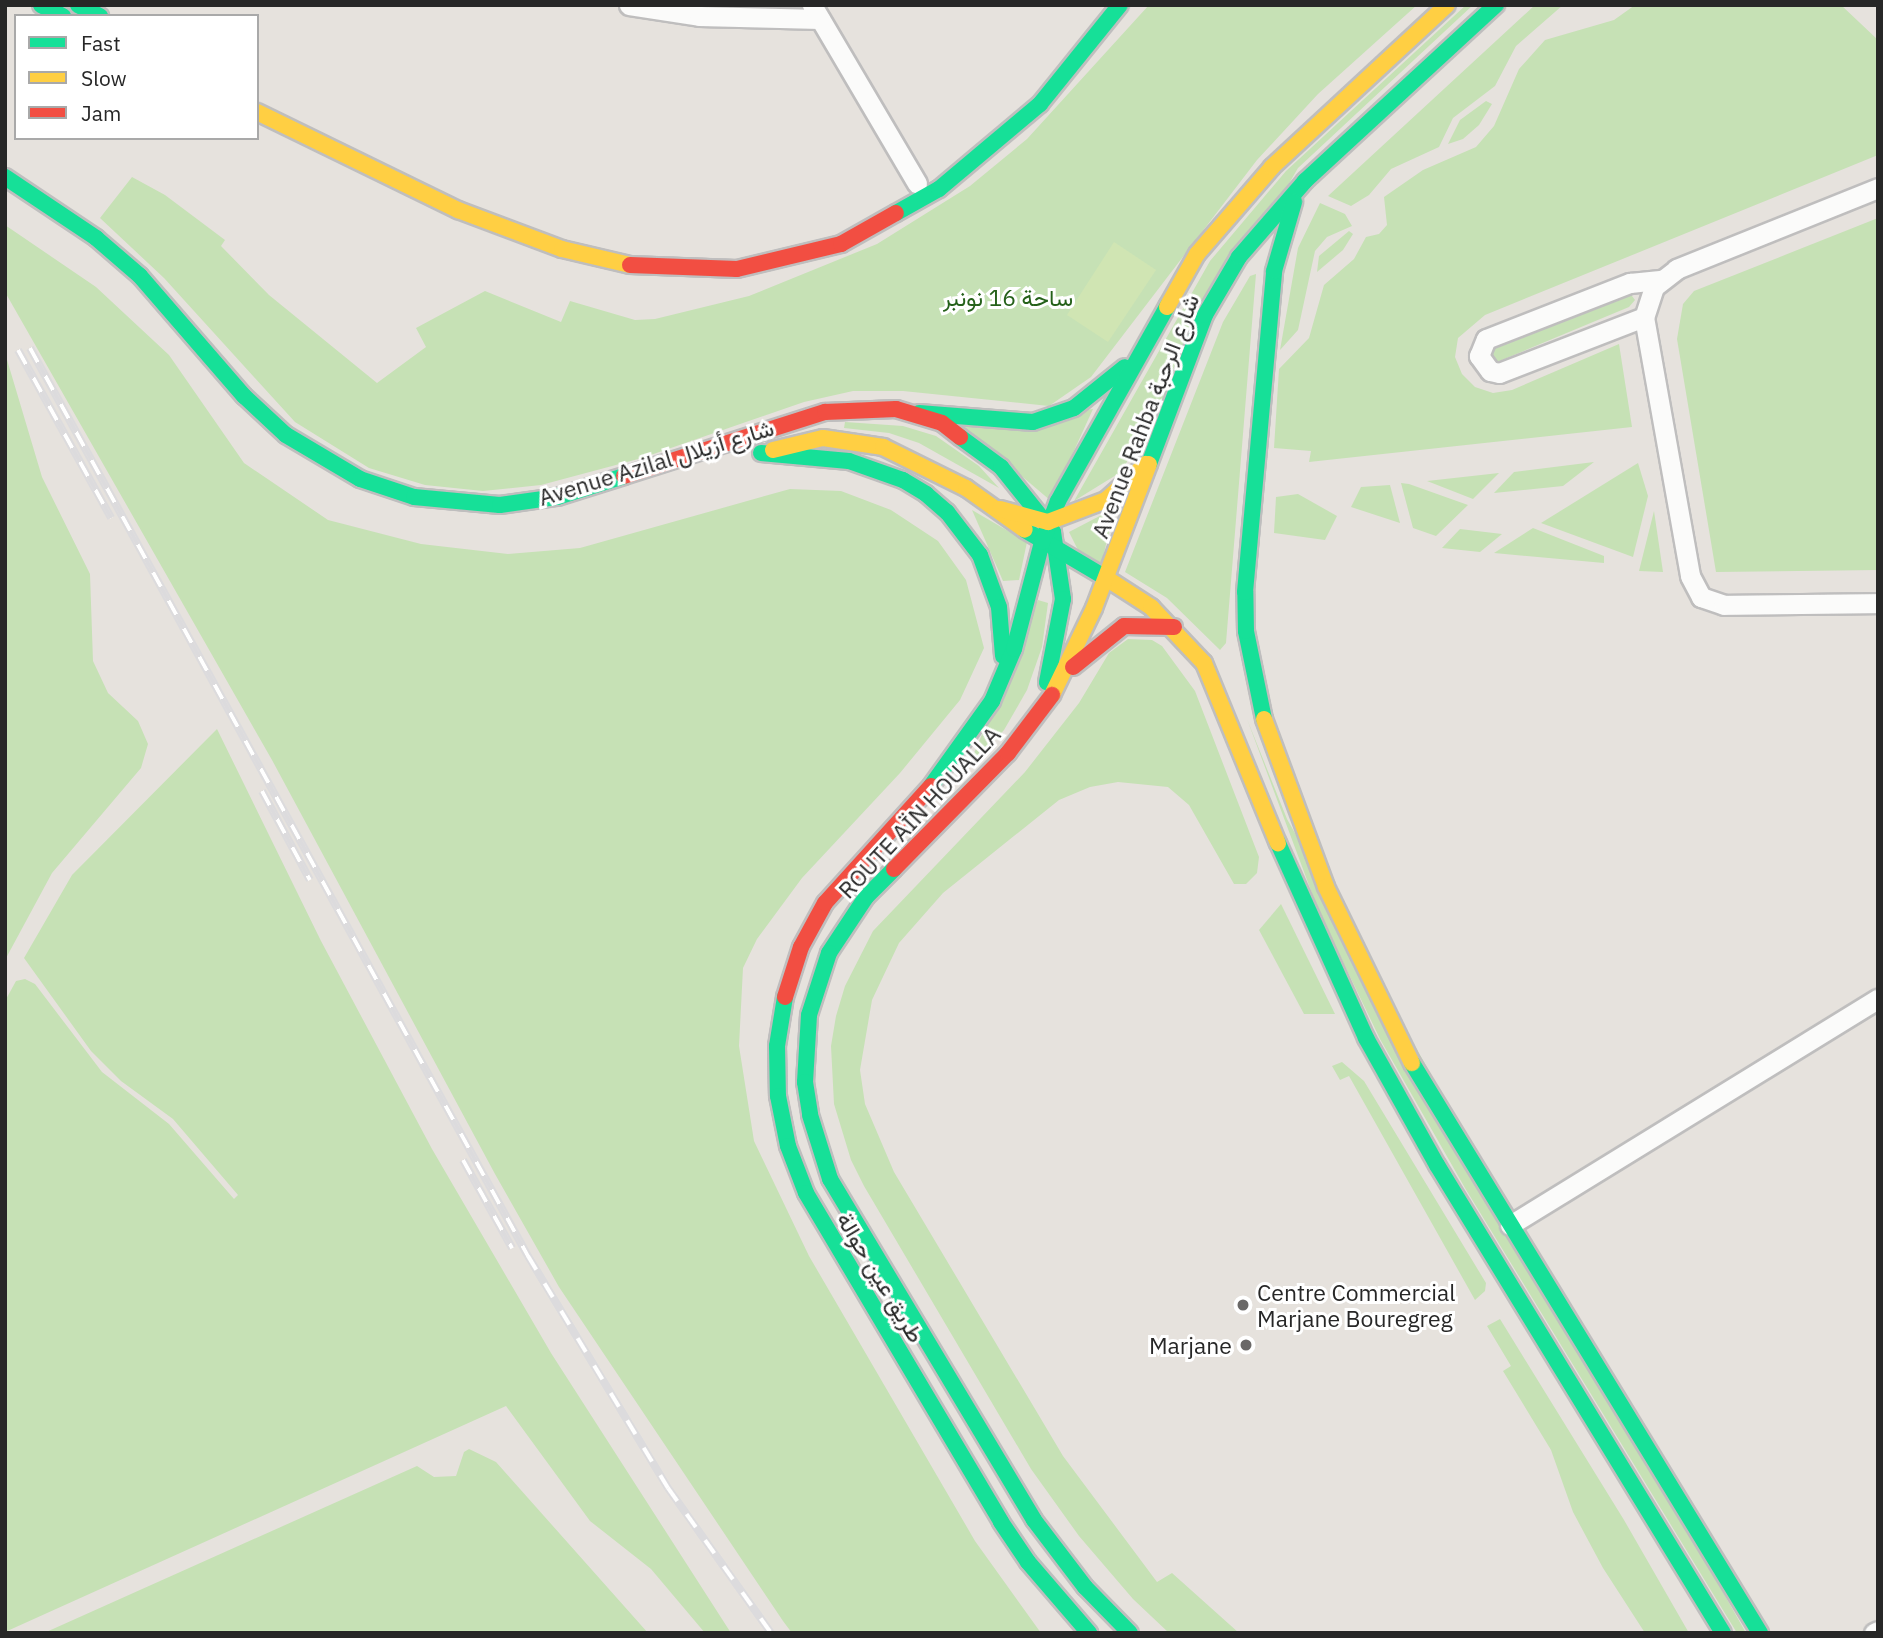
<!DOCTYPE html>
<meta charset="utf-8">
<style>
body{margin:0}
#map{position:relative;width:1883px;height:1638px;overflow:hidden;background:#e6e2dd;font-family:"IBM Plex Sans",Vazirmatn,sans-serif}
div>[style]{position:absolute}
[style*='--x']{left:calc(var(--x)*1px);top:calc(var(--y)*1px);width:calc(var(--w)*1px);rotate:calc(var(--a)*1deg)}
.green>*{inset:0;background:#c6e1b5}
.pitch>*{inset:0;background:#d0e5b3}
.roads{filter:drop-shadow(2px 0 #bfbebe) drop-shadow(-2px 0 #bfbebe) drop-shadow(0 2px #bfbebe) drop-shadow(0 -2px #bfbebe)}
.street>*{height:19px;margin:-9.5px;padding:0 9.5px;transform-origin:9.5px;border-radius:9.5px;background:#fbfbfa}
.fast>*{height:16px;margin:-8px;padding:0 8px;transform-origin:8px;border-radius:8px;background:#16e098}
.slow>*{height:16px;margin:-8px;padding:0 8px;transform-origin:8px;border-radius:8px;background:#ffcf43}
.jam>*{height:16px;margin:-8px;padding:0 8px;transform-origin:8px;border-radius:8px;background:#f24e42}
.rail>*{height:8px;margin-top:-4px;transform-origin:0;background:repeating-linear-gradient(90deg,#fff 0 16px,#dcdbdd 0 32px);box-sizing:border-box;border-block:2px solid #dcdbdd}
.dots>*{width:19px;height:19px;translate:-50% -50%;box-sizing:border-box;border:4px solid #fff;border-radius:50%}
span{translate:-50% -50%;white-space:nowrap;text-align:center;line-height:1.15;-webkit-text-stroke:6px #fff;paint-order:stroke}
.park-label{font-size:23px;color:#25611a}
.street-label{font-size:23px;color:#272727}
.poi-label{font-size:23px;color:#272727}
.left{translate:0 -50%;text-align:left}
.right{translate:-100% -50%;text-align:right}
.frame{position:absolute;inset:0;border:7px solid #272727;pointer-events:none}
.legend{position:absolute;left:14px;top:14px;width:245px;height:126px;box-sizing:border-box;background:#fff;border:2px solid #a9a9a9;margin:0;padding:9px 12px;list-style:none;font-size:21px;color:#272727}
.legend li{display:flex;align-items:center;gap:14px;height:35px}
.legend b{width:35px;border:2px solid #a9a9a9}
</style>
<div id="map">
<div class="green">
<div style="clip-path:polygon(1149px 5px,1417px 5px,1318px 94px,1257px 160px,1091px 377px,1049px 406px,903px 391px,853px 391px,804px 402px,642px 458px,541px 485px,483px 491px,425px 485px,369px 468px,295px 422px,164px 278px,100px 218px,132px 177px,165px 195px,225px 240px,221px 246px,269px 295px,377px 383px,426px 347px,416px 328px,485px 291px,561px 322px,570px 301px,635px 320px,655px 319px,749px 296px,877px 244px,970px 186px,1027px 139px)"></div>
<div style="clip-path:polygon(1466px 5px,1473px 5px,1298px 168px,1121px 472px,1074px 501px,1210px 261px,1286px 171px)"></div>
<div style="clip-path:polygon(1535px 5px,1563px 5px,1516px 46px,1495px 86px,1453px 118px,1439px 147px,1391px 169px,1369px 195px,1351px 206px,1328px 196px)"></div>
<div style="clip-path:polygon(1635px 5px,1841px 5px,1878px 40px,1878px 155px,1485px 315px,1458px 338px,1455px 357px,1462px 374px,1475px 387px,1493px 393px,1512px 390px,1619px 344px,1632px 427px,1309px 462px,1311px 451px,1274px 448px,1279px 369px,1309px 338px,1324px 285px,1354px 259px,1366px 237px,1379px 234px,1387px 225px,1384px 197px,1423px 170px,1476px 147px,1494px 126px,1519px 69px,1545px 40px,1614px 20px)"></div>
<div style="clip-path:polygon(1486px 101px,1492px 104px,1479px 125px,1463px 139px,1448px 144px,1460px 120px)"></div>
<div style="clip-path:polygon(1320px 203px,1345px 214px,1352px 226px,1327px 237px,1315px 251px,1298px 330px,1280px 350px,1298px 248px)"></div>
<div style="clip-path:polygon(1878px 218px,1878px 570px,1716px 572px,1677px 339px,1683px 304px,1694px 291px)"></div>
<div style="clip-path:polygon(5px 225px,96px 287px,169px 355px,244px 463px,328px 520px,421px 544px,508px 554px,580px 548px,790px 489px,841px 491px,891px 510px,938px 541px,966px 580px,984px 648px,960px 700px,900px 773px,802px 878px,757px 939px,743px 968px,739px 1046px,754px 1141px,809px 1256px,975px 1541px,1041px 1633px,792px 1633px,783px 1621px,559px 1287px,495px 1174px,272px 760px,5px 292px)"></div>
<div style="clip-path:polygon(1349px 231px,1353px 234px,1343px 250px,1317px 272px,1319px 256px)"></div>
<div style="clip-path:polygon(1256px 274px,1226px 643px,1220px 650px,1167px 598px,1125px 572px,1223px 322px,1250px 276px)"></div>
<div style="clip-path:polygon(1629px 292px,1635px 300px,1629px 307px,1502px 360px,1496px 362px,1488px 354px,1495px 345px)"></div>
<div style="clip-path:polygon(5px 353px,42px 477px,90px 574px,93px 661px,108px 693px,138px 721px,148px 744px,141px 768px,52px 873px,5px 960px)"></div>
<div style="clip-path:polygon(1093px 409px,1051px 501px,964px 427px)"></div>
<div style="clip-path:polygon(845px 422px,903px 426px,936px 436px,979px 466px,999px 488px,919px 443px,889px 433px,844px 428px)"></div>
<div style="clip-path:polygon(1594px 462px,1563px 486px,1494px 493px,1514px 472px)"></div>
<div style="clip-path:polygon(1638px 463px,1648px 496px,1633px 557px,1541px 523px)"></div>
<div style="clip-path:polygon(1499px 473px,1473px 499px,1427px 481px)"></div>
<div style="clip-path:polygon(1401px 483px,1409px 484px,1468px 505px,1436px 536px,1413px 528px)"></div>
<div style="clip-path:polygon(1390px 485px,1400px 523px,1351px 507px,1361px 487px)"></div>
<div style="clip-path:polygon(1298px 494px,1337px 516px,1325px 540px,1274px 533px,1276px 497px)"></div>
<div style="clip-path:polygon(1115px 508px,1100px 569px,1078px 550px,1069px 532px)"></div>
<div style="clip-path:polygon(972px 510px,1027px 542px,1019px 580px,1003px 581px)"></div>
<div style="clip-path:polygon(1654px 511px,1663px 572px,1639px 571px)"></div>
<div style="clip-path:polygon(1533px 528px,1604px 556px,1604px 563px,1494px 553px)"></div>
<div style="clip-path:polygon(1460px 529px,1502px 534px,1480px 552px,1442px 548px)"></div>
<div style="clip-path:polygon(1038px 600px,1048px 603px,1042px 647px,1027px 690px,1004px 730px,973px 766px,970px 763px)"></div>
<div style="clip-path:polygon(1128px 639px,1152px 640px,1162px 646px,1195px 691px,1259px 857px,1257px 873px,1246px 884px,1234px 884px,1189px 805px,1168px 787px,1118px 782px,1090px 787px,1059px 800px,943px 893px,899px 943px,872px 1000px,860px 1070px,865px 1104px,894px 1172px,1063px 1456px,1157px 1582px,1172px 1573px,1239px 1633px,1169px 1633px,1133px 1599px,1079px 1536px,1031px 1469px,864px 1186px,851px 1160px,834px 1104px,831px 1046px,836px 1016px,845px 986px,873px 931px,1025px 772px,1079px 703px,1109px 653px)"></div>
<div style="clip-path:polygon(1247px 719px,1287px 819px,1746px 1633px,1737px 1633px,1465px 1188px,1380px 1039px,1319px 912px)"></div>
<div style="clip-path:polygon(217px 729px,321px 941px,432px 1149px,551px 1353px,731px 1633px,705px 1633px,651px 1569px,590px 1521px,506px 1406px,5px 1632px,5px 1001px,16px 981px,25px 979px,35px 984px,102px 1072px,169px 1124px,234px 1199px,238px 1195px,173px 1119px,121px 1081px,91px 1051px,24px 958px,72px 875px)"></div>
<div style="clip-path:polygon(1281px 904px,1335px 1014px,1304px 1014px,1259px 930px)"></div>
<div style="clip-path:polygon(1342px 1062px,1364px 1081px,1486px 1283px,1485px 1291px,1475px 1300px,1349px 1076px,1340px 1080px,1332px 1066px)"></div>
<div style="clip-path:polygon(1500px 1319px,1624px 1520px,1689px 1633px,1645px 1633px,1603px 1568px,1573px 1512px,1551px 1450px,1503px 1371px,1511px 1366px,1487px 1326px)"></div>
<div style="clip-path:polygon(469px 1449px,496px 1462px,648px 1633px,44px 1633px,417px 1466px,434px 1477px,456px 1476px,464px 1452px)"></div>
</div>
<div class="pitch">
<div style="clip-path:polygon(1114px 242px,1156px 270px,1108px 342px,1067px 315px)"></div>
</div>
<div class="roads">
<div class="street">
<div style="--x:629;--y:5;--w:71;--a:8.9"></div>
<div style="--x:699;--y:16;--w:121;--a:1.4"></div>
<div style="--x:812;--y:5;--w:207;--a:59.5"></div>
<div style="--x:1878;--y:188;--w:217;--a:158.1"></div>
<div style="--x:1677;--y:269;--w:29;--a:142"></div>
<div style="--x:1654;--y:287;--w:32;--a:108"></div>
<div style="--x:1644;--y:317;--w:263;--a:79.9"></div>
<div style="--x:1690;--y:576;--w:24;--a:62"></div>
<div style="--x:1701;--y:597;--w:24;--a:19"></div>
<div style="--x:1724;--y:605;--w:154;--a:-0.7"></div>
<div style="--x:1644;--y:317;--w:155;--a:158.9"></div>
<div style="--x:1499;--y:373;--w:9;--a:-167"></div>
<div style="--x:1490;--y:371;--w:19;--a:-126"></div>
<div style="--x:1479;--y:356;--w:18;--a:-68"></div>
<div style="--x:1486;--y:339;--w:155;--a:-21.3"></div>
<div style="--x:1630;--y:283;--w:30;--a:-6"></div>
<div style="--x:1510;--y:1225;--w:432;--a:-31.6"></div>
<div style="--x:1874;--y:1633;--w:4;--a:-27"></div>
</div>
<div class="fast">
<div style="--x:41;--y:5;--w:25;--a:27"></div>
<div style="--x:78;--y:5;--w:25;--a:27"></div>
<div style="--x:5;--y:177;--w:110;--a:33.8"></div>
<div style="--x:96;--y:238;--w:58;--a:40.8"></div>
<div style="--x:140;--y:276;--w:159;--a:49.1"></div>
<div style="--x:244;--y:396;--w:57;--a:42.9"></div>
<div style="--x:286;--y:435;--w:86;--a:30.7"></div>
<div style="--x:360;--y:479;--w:57;--a:18.4"></div>
<div style="--x:414;--y:497;--w:86;--a:5.3"></div>
<div style="--x:500;--y:505;--w:58;--a:-8"></div>
<div style="--x:557;--y:497;--w:70;--a:-17.4"></div>
<div style="--x:896;--y:213;--w:49;--a:-29.2"></div>
<div style="--x:939;--y:189;--w:132;--a:-40.1"></div>
<div style="--x:1040;--y:104;--w:127;--a:-51.1"></div>
<div style="--x:919;--y:413;--w:114;--a:4.5"></div>
<div style="--x:1033;--y:422;--w:43;--a:-18.9"></div>
<div style="--x:1074;--y:408;--w:65;--a:-38.8"></div>
<div style="--x:960;--y:437;--w:51;--a:36.2"></div>
<div style="--x:1001;--y:467;--w:83;--a:51.3"></div>
<div style="--x:1053;--y:532;--w:68;--a:81.5"></div>
<div style="--x:1063;--y:599;--w:85;--a:100.9"></div>
<div style="--x:761;--y:453;--w:88;--a:5.2"></div>
<div style="--x:849;--y:461;--w:57;--a:19.4"></div>
<div style="--x:903;--y:480;--w:27;--a:31"></div>
<div style="--x:926;--y:494;--w:28;--a:41"></div>
<div style="--x:947;--y:512;--w:54;--a:52.5"></div>
<div style="--x:980;--y:555;--w:55;--a:69.9"></div>
<div style="--x:999;--y:607;--w:49;--a:85.3"></div>
<div style="--x:1149;--y:464;--w:159;--a:-69.4"></div>
<div style="--x:1205;--y:315;--w:67;--a:-59.6"></div>
<div style="--x:1239;--y:257;--w:101;--a:-49"></div>
<div style="--x:1305;--y:181;--w:260;--a:-42.7"></div>
<div style="--x:1025;--y:530;--w:94;--a:30.7"></div>
<div style="--x:1264;--y:719;--w:90;--a:-101.6"></div>
<div style="--x:1246;--y:631;--w:39;--a:-91"></div>
<div style="--x:1245;--y:592;--w:322;--a:-84.8"></div>
<div style="--x:1274;--y:271;--w:72;--a:-73.8"></div>
<div style="--x:931;--y:786;--w:105;--a:-54.3"></div>
<div style="--x:992;--y:701;--w:56;--a:-67.1"></div>
<div style="--x:1014;--y:649;--w:111;--a:-75.3"></div>
<div style="--x:1042;--y:542;--w:44;--a:-68.7"></div>
<div style="--x:1058;--y:501;--w:223;--a:-60.7"></div>
<div style="--x:1278;--y:843;--w:214;--a:65.7"></div>
<div style="--x:1366;--y:1038;--w:145;--a:60.8"></div>
<div style="--x:1437;--y:1165;--w:548;--a:58.57"></div>
<div style="--x:894;--y:869;--w:40;--a:135"></div>
<div style="--x:866;--y:897;--w:67;--a:123.5"></div>
<div style="--x:829;--y:953;--w:65;--a:107.9"></div>
<div style="--x:809;--y:1015;--w:67;--a:93.4"></div>
<div style="--x:805;--y:1082;--w:33;--a:81"></div>
<div style="--x:810;--y:1115;--w:67;--a:72.6"></div>
<div style="--x:830;--y:1179;--w:397;--a:59.1"></div>
<div style="--x:1034;--y:1520;--w:84;--a:52.7"></div>
<div style="--x:1085;--y:1587;--w:64;--a:45.6"></div>
<div style="--x:785;--y:997;--w:50;--a:99.3"></div>
<div style="--x:777;--y:1046;--w:50;--a:88.9"></div>
<div style="--x:778;--y:1096;--w:51;--a:78.7"></div>
<div style="--x:788;--y:1146;--w:50;--a:69"></div>
<div style="--x:806;--y:1193;--w:382;--a:59.3"></div>
<div style="--x:1001;--y:1522;--w:48;--a:56"></div>
<div style="--x:1028;--y:1562;--w:94;--a:49.3"></div>
<div style="--x:1412;--y:1063;--w:668;--a:58.59"></div>
</div>
<div class="slow">
<div style="--x:257;--y:112;--w:224;--a:26"></div>
<div style="--x:458;--y:210;--w:111;--a:20.6"></div>
<div style="--x:562;--y:249;--w:70;--a:13.2"></div>
<div style="--x:1167;--y:307;--w:61;--a:-60.5"></div>
<div style="--x:1197;--y:254;--w:115;--a:-49.2"></div>
<div style="--x:1272;--y:167;--w:238;--a:-42.8"></div>
<div style="--x:773;--y:450;--w:51;--a:-13.5"></div>
<div style="--x:823;--y:438;--w:61;--a:8.5"></div>
<div style="--x:883;--y:447;--w:93;--a:26.3"></div>
<div style="--x:966;--y:488;--w:72;--a:35.4"></div>
<div style="--x:1000;--y:509;--w:50;--a:15.2"></div>
<div style="--x:1048;--y:522;--w:62;--a:-20.8"></div>
<div style="--x:1106;--y:500;--w:54;--a:-42"></div>
<div style="--x:1106;--y:578;--w:54;--a:32.8"></div>
<div style="--x:1151;--y:607;--w:77;--a:46.6"></div>
<div style="--x:1204;--y:663;--w:195;--a:67.7"></div>
<div style="--x:1052;--y:695;--w:97;--a:-64.2"></div>
<div style="--x:1094;--y:608;--w:154;--a:-69.1"></div>
<div style="--x:1264;--y:719;--w:179;--a:69.7"></div>
<div style="--x:1326;--y:887;--w:196;--a:64"></div>
</div>
<div class="jam">
<div style="--x:630;--y:265;--w:107;--a:2.1"></div>
<div style="--x:737;--y:269;--w:107;--a:-13.5"></div>
<div style="--x:841;--y:244;--w:63;--a:-29.4"></div>
<div style="--x:624;--y:476;--w:211;--a:-17.7"></div>
<div style="--x:825;--y:412;--w:71;--a:-2.4"></div>
<div style="--x:896;--y:409;--w:48;--a:16.9"></div>
<div style="--x:942;--y:423;--w:23;--a:38"></div>
<div style="--x:1073;--y:667;--w:65;--a:-38.8"></div>
<div style="--x:1124;--y:626;--w:50;--a:1.1"></div>
<div style="--x:894;--y:869;--w:163;--a:-45.5"></div>
<div style="--x:1008;--y:753;--w:73;--a:-52.8"></div>
<div style="--x:785;--y:997;--w:52;--a:-72.3"></div>
<div style="--x:801;--y:947;--w:50;--a:-61.4"></div>
<div style="--x:825;--y:903;--w:158;--a:-47.8"></div>
</div>
</div>
<div class="rail">
<div style="--x:30;--y:348;--w:1036;--a:61.26"></div>
<div style="--x:528;--y:1256;--w:271;--a:58.9"></div>
<div style="--x:668;--y:1488;--w:178;--a:54.6"></div>
<div style="--x:18;--y:350;--w:192;--a:61"></div>
<div style="--x:262;--y:791;--w:101;--a:61.7"></div>
<div style="--x:463;--y:1160;--w:101;--a:60.9"></div>
</div>
<div class="dots">
<div style="left:1243px;top:1305px;background:#6a6867"></div>
<div style="left:1246px;top:1345px;background:#6a6867"></div>
</div>
<div class="park-label">
<span style="left:1008px;top:297px">ساحة 16 نونبر</span>
</div>
<div class="street-label">
<span style="left:1145px;top:416px;rotate:-69deg">Avenue Rahba شارع الرحبة</span>
<span style="left:656px;top:462px;rotate:-17deg">Avenue Azilal شارع أزيلال</span>
<span style="left:919px;top:812px;rotate:-47deg">ROUTE AÏN HOUALLA</span>
<span style="left:881px;top:1277px;rotate:59deg">طريق عين حوالة</span>
</div>
<div class="poi-label">
<span class="left" style="left:1257px;top:1305px">Centre Commercial<br>Marjane Bouregreg</span>
<span class="right" style="left:1232px;top:1345px">Marjane</span>
</div>
<div class="frame"></div>
<ul class="legend">
<li><b style="height:9px;background:#16e098"></b>Fast</li>
<li><b style="height:9px;background:#ffcf43"></b>Slow</li>
<li><b style="height:9px;background:#f24e42"></b>Jam</li>
</ul>
</div>
